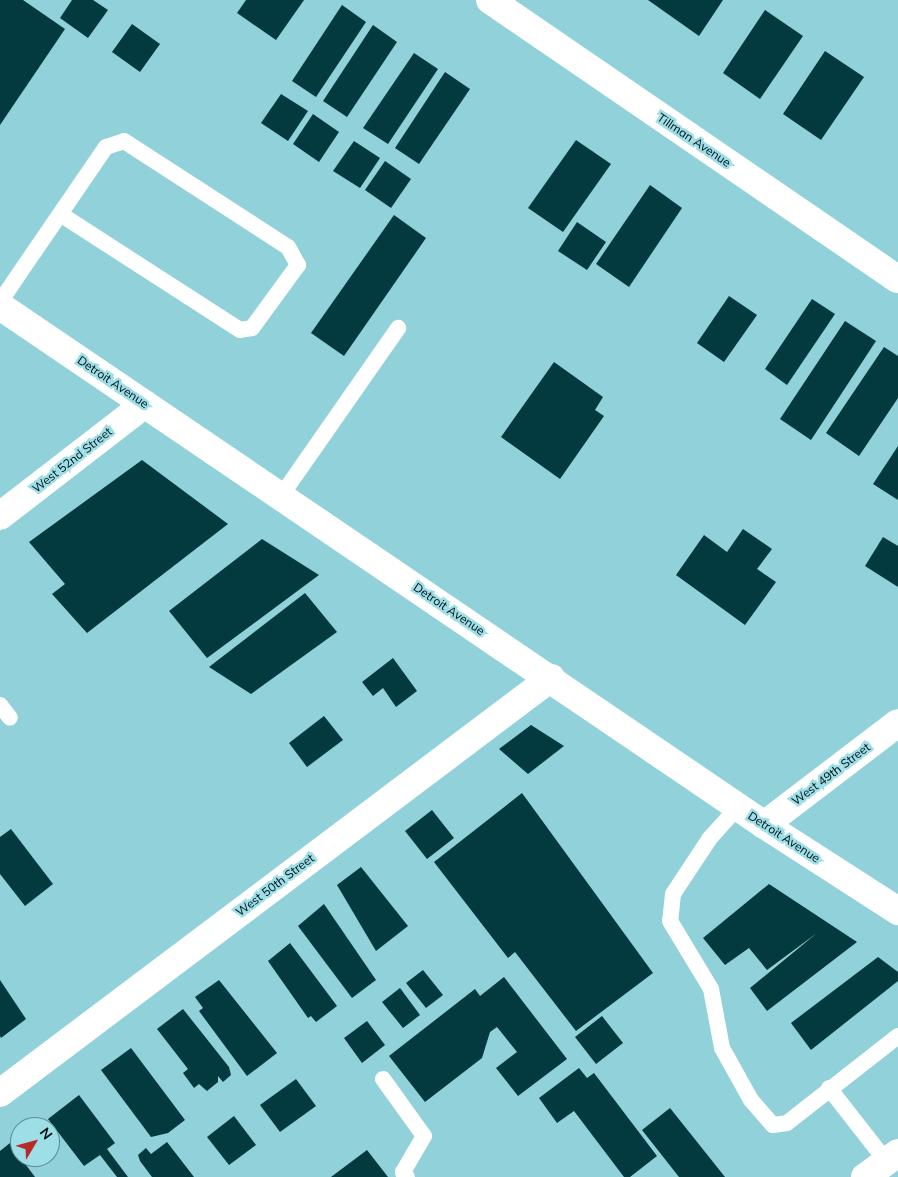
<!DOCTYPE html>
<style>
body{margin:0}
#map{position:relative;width:898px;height:1177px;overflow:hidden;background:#90d1da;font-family:Mulish,sans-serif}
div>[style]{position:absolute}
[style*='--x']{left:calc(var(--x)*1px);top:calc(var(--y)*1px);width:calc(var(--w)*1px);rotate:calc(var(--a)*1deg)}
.building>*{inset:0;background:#023a40}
.service>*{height:16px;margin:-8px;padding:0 8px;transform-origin:8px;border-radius:8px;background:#fff}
.minor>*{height:28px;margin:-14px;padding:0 14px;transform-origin:14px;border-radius:14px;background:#fff}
.tertiary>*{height:28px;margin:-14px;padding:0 14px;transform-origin:14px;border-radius:14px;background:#fff}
.primary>*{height:28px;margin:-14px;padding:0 14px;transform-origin:14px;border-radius:14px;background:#fff}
span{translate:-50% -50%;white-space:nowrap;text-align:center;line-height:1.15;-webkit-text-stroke:5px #9ddee7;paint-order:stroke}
.street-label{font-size:12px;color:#000f13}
.north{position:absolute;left:10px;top:1117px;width:50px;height:50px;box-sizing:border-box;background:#9ddee7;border:1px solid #5e8b92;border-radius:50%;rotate:53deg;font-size:14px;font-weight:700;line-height:20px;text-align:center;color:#000f13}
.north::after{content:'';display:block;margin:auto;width:18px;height:22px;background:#ba2b28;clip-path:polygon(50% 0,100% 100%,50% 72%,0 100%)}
</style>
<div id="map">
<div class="building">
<div style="clip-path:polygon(0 0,23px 0,65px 29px,0 125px)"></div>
<div style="clip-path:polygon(72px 0,93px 0,108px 10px,88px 38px,60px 18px)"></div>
<div style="clip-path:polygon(246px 0,304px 0,276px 40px,237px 13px)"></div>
<div style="clip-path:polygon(648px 0,723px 0,699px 36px)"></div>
<div style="clip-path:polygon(342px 5px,366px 22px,316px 97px,292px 81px)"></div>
<div style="clip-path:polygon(765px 10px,803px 36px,760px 99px,723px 73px)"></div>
<div style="clip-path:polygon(132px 24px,160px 44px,140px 72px,112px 52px)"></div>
<div style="clip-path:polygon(373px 25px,397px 42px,347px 117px,323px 101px)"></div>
<div style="clip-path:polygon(825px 51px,864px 77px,821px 140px,783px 114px)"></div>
<div style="clip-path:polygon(414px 53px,438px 69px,388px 144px,363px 128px)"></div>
<div style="clip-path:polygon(445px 72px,470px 89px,419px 164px,395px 148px)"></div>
<div style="clip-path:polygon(281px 94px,308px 111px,288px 141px,261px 123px)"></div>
<div style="clip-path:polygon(313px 114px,339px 132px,319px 162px,293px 144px)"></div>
<div style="clip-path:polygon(576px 140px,611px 164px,563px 232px,528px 208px)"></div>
<div style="clip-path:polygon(354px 141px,380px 158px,360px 188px,333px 171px)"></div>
<div style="clip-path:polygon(385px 161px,411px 179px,391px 208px,365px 190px)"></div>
<div style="clip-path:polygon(650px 185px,682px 208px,629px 287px,596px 264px)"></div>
<div style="clip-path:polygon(394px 215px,426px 238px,344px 356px,311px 333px)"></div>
<div style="clip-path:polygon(577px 222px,606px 242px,587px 270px,558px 251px)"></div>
<div style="clip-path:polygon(729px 296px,757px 315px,724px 362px,697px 343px)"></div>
<div style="clip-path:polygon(812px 299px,835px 314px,787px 385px,765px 369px)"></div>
<div style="clip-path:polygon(845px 321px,876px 341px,811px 440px,780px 419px)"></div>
<div style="clip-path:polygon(884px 347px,898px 356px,898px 398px,859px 456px,826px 433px)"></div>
<div style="clip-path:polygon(554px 362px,603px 397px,595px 410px,604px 416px,560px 479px,501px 437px)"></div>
<div style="clip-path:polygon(898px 446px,898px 500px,873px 484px)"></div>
<div style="clip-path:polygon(142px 460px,228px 524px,87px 633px,52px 594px,65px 584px,29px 542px)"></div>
<div style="clip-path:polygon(743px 529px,772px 549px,757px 569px,776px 582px,745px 625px,676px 575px,704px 535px,727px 552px)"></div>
<div style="clip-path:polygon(883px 537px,898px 546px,898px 587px,865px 566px)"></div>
<div style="clip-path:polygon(262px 539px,319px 575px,207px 658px,169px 611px)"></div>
<div style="clip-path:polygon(305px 593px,337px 632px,251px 694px,209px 667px)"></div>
<div style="clip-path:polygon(393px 658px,417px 691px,396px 707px,383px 688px,373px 696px,362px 682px)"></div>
<div style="clip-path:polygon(324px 716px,343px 740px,307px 767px,289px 743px)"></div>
<div style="clip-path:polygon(531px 725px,564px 746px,528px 774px,499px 749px)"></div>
<div style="clip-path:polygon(522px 793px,653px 973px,576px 1031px,515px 952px,508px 958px,434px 862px)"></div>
<div style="clip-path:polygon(432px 810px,454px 838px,427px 859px,405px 831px)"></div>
<div style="clip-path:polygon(11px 829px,53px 884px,25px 906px,0 874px,0 837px)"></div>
<div style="clip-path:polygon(361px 867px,408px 926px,376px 951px,337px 885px)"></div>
<div style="clip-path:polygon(769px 884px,857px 942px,767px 1011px,750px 988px,817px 933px,767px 970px,749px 948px,725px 965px,703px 938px)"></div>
<div style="clip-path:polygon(324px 904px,376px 980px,352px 998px,298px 926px)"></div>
<div style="clip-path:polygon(290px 943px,337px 1006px,316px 1022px,311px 1016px,308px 1018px,268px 961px)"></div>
<div style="clip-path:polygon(878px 957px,898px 972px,898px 981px,811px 1050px,791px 1023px)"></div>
<div style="clip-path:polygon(423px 970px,443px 995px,426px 1008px,406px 983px)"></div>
<div style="clip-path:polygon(504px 977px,567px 1059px,518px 1096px,496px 1068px,517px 1052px,497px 1027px,490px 1032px,482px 1058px,425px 1102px,389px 1056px,475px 989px,480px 996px)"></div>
<div style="clip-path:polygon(0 980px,26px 1019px,1px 1038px,0 1036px)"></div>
<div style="clip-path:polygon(219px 980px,277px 1053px,247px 1076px,199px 1011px,203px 1008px,195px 997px)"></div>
<div style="clip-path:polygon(400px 988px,420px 1015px,403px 1028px,382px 1002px)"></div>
<div style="clip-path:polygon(183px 1009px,229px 1067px,231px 1075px,223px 1082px,218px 1076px,218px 1082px,207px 1091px,199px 1084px,194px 1088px,183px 1073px,188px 1069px,157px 1029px)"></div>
<div style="clip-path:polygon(602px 1016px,623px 1043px,596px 1064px,575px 1037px)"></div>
<div style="clip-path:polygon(367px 1021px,385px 1045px,362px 1063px,344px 1038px)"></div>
<div style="clip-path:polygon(131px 1048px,185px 1120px,168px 1133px,151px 1137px,101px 1070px)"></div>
<div style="clip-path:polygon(579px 1068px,587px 1078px,594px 1073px,657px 1156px,630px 1177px,624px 1177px,574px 1111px,557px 1123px,539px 1098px)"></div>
<div style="clip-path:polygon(296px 1079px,316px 1106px,280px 1132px,260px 1105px)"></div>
<div style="clip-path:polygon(79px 1095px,115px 1143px,107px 1149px,128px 1177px,117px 1177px,100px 1155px,84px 1166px,48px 1119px)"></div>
<div style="clip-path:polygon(670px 1108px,725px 1177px,679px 1177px,642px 1130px)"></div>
<div style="clip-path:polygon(234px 1116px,256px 1145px,229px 1165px,207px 1137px)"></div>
<div style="clip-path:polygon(167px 1142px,194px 1177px,152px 1177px,140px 1161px,138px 1155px,146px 1148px,151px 1154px)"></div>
<div style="clip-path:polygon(10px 1143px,20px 1157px,35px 1177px,0 1177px,0 1151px)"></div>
<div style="clip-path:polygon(367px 1150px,388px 1177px,331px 1177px)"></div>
</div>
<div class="service">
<div style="--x:0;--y:302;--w:60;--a:-55.8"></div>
<div style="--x:34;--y:252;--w:127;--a:-55.6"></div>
<div style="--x:106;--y:147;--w:19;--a:-18"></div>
<div style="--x:124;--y:141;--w:195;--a:32.9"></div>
<div style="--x:288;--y:247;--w:21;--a:61"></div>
<div style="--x:298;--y:265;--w:78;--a:126.1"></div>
<div style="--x:252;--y:328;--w:12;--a:171"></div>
<div style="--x:240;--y:330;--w:214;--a:-147.2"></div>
<div style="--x:281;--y:496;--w:205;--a:-55.1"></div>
<div style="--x:0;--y:705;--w:16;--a:52"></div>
<div style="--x:738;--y:807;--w:42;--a:132.1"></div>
<div style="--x:710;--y:838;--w:67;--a:123.5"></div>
<div style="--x:673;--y:894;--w:27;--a:96"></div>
<div style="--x:670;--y:921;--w:79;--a:58.9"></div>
<div style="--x:711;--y:989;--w:60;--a:79.4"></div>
<div style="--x:722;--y:1048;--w:60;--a:60.9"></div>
<div style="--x:751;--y:1100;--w:33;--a:49"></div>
<div style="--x:773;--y:1125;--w:14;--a:-8"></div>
<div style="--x:787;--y:1123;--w:141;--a:-38.1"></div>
<div style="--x:383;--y:1079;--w:70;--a:54.3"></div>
<div style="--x:424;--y:1136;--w:42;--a:120.3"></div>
<div style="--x:403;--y:1172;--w:6;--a:51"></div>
<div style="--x:829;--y:1088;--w:93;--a:52"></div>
</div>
<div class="minor">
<div style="--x:490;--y:0;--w:494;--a:34.4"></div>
<div style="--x:0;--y:516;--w:183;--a:-37.7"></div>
<div style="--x:0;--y:1093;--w:690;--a:-36.99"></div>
<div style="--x:865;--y:1177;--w:41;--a:-36"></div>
</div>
<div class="tertiary">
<div style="--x:764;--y:825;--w:168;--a:-37.3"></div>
</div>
<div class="primary">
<div style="--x:0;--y:306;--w:922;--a:34.17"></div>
<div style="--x:763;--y:824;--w:161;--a:32.8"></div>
</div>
<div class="street-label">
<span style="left:694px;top:140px;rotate:34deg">Tillman Avenue</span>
<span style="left:113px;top:382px;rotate:34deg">Detroit Avenue</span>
<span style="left:72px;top:460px;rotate:-38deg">West 52nd Street</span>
<span style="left:449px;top:609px;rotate:34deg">Detroit Avenue</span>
<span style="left:831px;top:774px;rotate:-37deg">West 49th Street</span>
<span style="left:784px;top:837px;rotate:33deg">Detroit Avenue</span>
<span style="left:275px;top:885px;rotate:-37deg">West 50th Street</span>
</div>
<div class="north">N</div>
</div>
